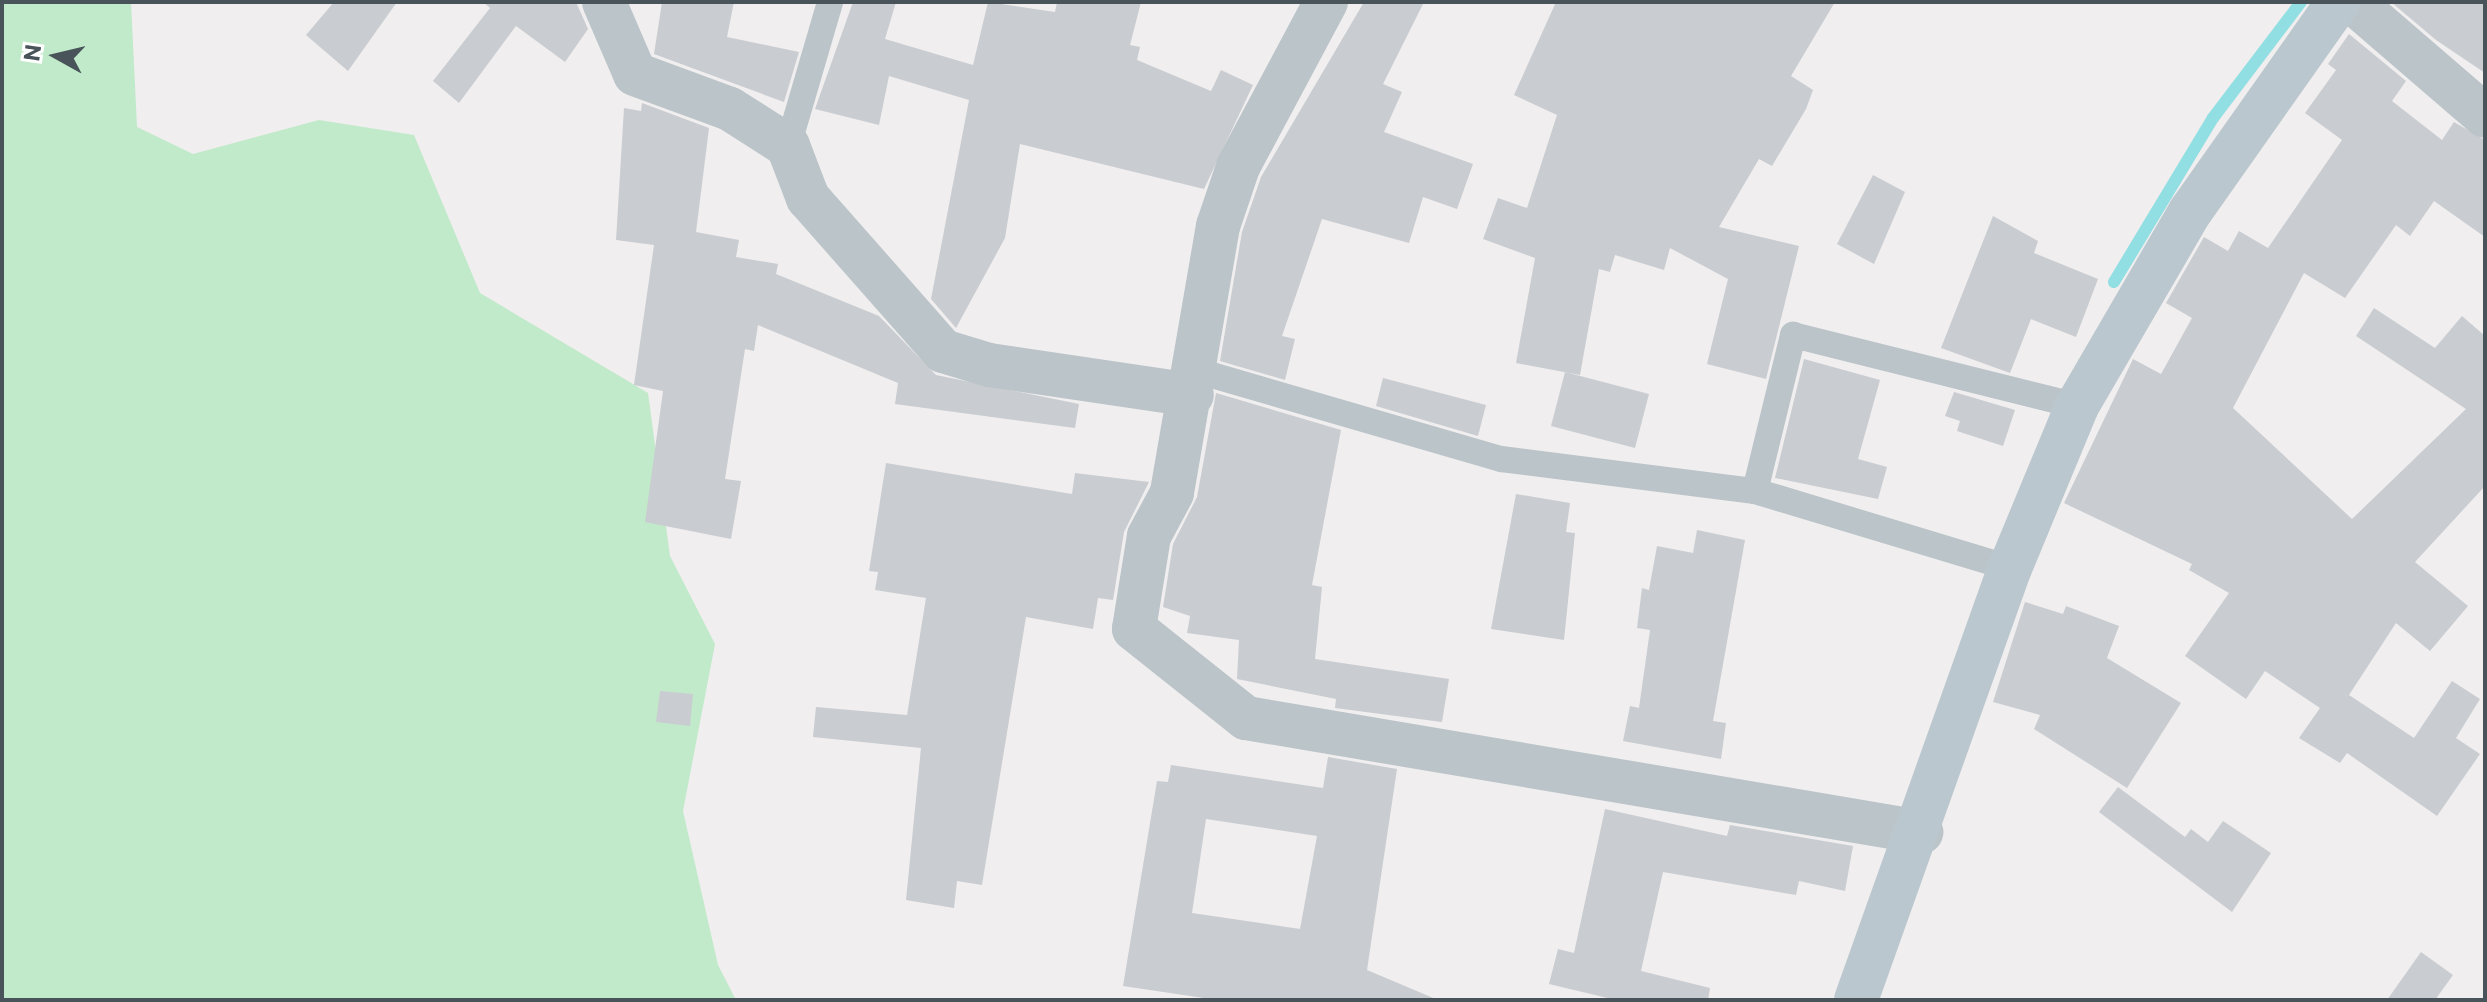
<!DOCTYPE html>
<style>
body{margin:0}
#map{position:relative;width:2487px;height:1002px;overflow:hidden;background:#f0eeee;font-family:Commissioner,sans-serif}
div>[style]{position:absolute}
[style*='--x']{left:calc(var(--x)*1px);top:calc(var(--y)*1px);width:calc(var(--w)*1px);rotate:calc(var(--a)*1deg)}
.green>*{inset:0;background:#c0eaca}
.stream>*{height:12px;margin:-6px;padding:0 6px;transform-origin:6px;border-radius:6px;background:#91dee3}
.building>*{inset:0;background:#c9ccd0}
.lane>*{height:26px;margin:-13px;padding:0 13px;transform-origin:13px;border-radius:13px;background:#bbc4c9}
.street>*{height:44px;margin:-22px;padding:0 22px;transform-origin:22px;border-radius:22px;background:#bbc4c9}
.secondary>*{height:44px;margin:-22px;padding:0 22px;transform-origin:22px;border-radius:22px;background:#bbc7ce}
span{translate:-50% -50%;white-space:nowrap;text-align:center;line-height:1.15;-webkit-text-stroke:8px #fff;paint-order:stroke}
.frame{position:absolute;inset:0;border:4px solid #485459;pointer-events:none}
.north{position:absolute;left:16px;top:16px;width:80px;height:80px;-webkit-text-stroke:6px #fff;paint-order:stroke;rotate:278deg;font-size:22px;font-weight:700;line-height:32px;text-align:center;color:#485459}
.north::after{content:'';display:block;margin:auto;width:28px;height:36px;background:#485459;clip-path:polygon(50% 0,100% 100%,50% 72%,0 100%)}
</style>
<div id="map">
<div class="green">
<div style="clip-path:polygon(2px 2px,131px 2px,137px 127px,193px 154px,319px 120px,414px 135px,480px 293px,648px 393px,670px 556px,715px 644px,683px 811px,718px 965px,736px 1000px,2px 1000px)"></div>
</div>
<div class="stream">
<div style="--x:2114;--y:282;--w:192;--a:-58.9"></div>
<div style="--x:2213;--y:118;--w:146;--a:-52.8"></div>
</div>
<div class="building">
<div style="clip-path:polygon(334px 2px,397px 2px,348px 71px,306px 35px)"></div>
<div style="clip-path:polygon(483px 2px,576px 2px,588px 29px,565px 62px,516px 26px,459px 103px,433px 81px,490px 8px)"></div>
<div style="clip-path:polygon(662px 2px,734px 2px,727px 37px,799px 52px,784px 102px,654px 54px)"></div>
<div style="clip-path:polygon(853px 2px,896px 2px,885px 39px,973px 65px,988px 2px,1055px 12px,1057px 2px,1141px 2px,1130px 45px,1140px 47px,1137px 60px,1211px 91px,1221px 70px,1253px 85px,1204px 189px,1020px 144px,1005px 238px,956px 328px,931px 299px,969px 100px,889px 76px,879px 125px,815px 109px)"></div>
<div style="clip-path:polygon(1364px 2px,1424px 2px,1383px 84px,1402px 92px,1384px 132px,1473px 164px,1457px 209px,1423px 197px,1409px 243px,1322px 219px,1282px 336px,1295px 339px,1285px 380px,1220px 361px,1242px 232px,1261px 177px)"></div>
<div style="clip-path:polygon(1556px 2px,1835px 2px,1791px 76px,1813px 90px,1806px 109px,1772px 166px,1759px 159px,1719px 227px,1799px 246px,1766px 379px,1707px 364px,1728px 279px,1670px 248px,1664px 270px,1615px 255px,1610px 272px,1599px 269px,1580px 375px,1516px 363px,1535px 258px,1483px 239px,1498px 198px,1527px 208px,1557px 115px,1514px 95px)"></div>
<div style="clip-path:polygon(2391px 2px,2485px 2px,2485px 73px,2436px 40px)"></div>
<div style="clip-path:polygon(2349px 34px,2406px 81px,2392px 101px,2442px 140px,2454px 122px,2485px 140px,2485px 237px,2434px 201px,2410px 236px,2396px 225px,2345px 298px,2304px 273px,2233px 408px,2352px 519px,2466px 409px,2356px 336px,2374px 308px,2435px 348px,2462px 316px,2485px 336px,2485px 486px,2415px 562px,2468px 606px,2430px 651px,2396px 623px,2349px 695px,2414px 738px,2452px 681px,2480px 699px,2456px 738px,2480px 754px,2437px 816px,2347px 753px,2340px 763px,2299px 738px,2320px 708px,2265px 671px,2246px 699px,2185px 656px,2229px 593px,2189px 570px,2192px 564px,2064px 503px,2133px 359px,2161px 374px,2192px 318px,2166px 303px,2204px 237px,2228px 251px,2239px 231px,2268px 248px,2342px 140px,2305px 113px,2336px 70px,2328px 64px)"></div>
<div style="clip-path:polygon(642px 103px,709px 128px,696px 232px,739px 240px,736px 257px,778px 264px,776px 274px,879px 316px,936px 375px,1079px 404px,1075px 428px,895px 404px,898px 383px,758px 325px,754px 351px,745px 349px,725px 479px,741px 481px,731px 539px,645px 522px,663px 391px,634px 385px,654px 245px,616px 240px,624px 108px,641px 111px)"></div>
<div style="clip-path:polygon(1873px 175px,1905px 192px,1874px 264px,1837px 244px)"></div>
<div style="clip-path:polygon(1993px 216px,2038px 241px,2034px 253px,2098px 279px,2076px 337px,2031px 319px,2010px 373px,1941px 348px)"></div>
<div style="clip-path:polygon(1804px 359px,1880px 380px,1858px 459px,1887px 467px,1878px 499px,1775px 478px)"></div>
<div style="clip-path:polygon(1565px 372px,1649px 394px,1635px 448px,1551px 426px)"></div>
<div style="clip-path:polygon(1383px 378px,1486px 405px,1478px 436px,1376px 406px)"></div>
<div style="clip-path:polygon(1954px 392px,2015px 410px,2003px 446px,1957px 431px,1960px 421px,1945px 416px)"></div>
<div style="clip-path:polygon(1216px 393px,1341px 430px,1312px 585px,1322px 587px,1315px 659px,1449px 679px,1442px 722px,1335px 708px,1336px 699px,1237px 679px,1239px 640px,1187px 633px,1190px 616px,1163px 607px,1173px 544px,1197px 497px)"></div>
<div style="clip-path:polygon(886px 463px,1072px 494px,1075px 473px,1149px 482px,1124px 532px,1113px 600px,1098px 598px,1093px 629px,1026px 617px,982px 885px,957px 881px,954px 908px,906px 900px,921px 748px,813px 737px,816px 707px,907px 715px,926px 598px,875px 590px,878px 572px,869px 571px)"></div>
<div style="clip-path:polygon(1516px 494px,1570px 503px,1566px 532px,1575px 533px,1564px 640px,1491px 629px)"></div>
<div style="clip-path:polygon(1697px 530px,1745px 540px,1713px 721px,1726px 723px,1721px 759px,1623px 741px,1630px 706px,1639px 708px,1650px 630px,1637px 628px,1642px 588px,1649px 590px,1657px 546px,1693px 553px)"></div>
<div style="clip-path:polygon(2025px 602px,2063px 614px,2066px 606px,2119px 626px,2107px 658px,2181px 703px,2127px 788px,2034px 729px,2040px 715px,1993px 702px)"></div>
<div style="clip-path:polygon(660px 691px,693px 694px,690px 726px,656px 722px)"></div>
<div style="clip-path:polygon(evenodd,1328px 757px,1397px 769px,1367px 970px,1438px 1000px,1217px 1000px,1123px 986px,1157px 781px,1168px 782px,1171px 765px,1323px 788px,1328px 757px,1206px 819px,1317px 836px,1300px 929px,1192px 913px,1206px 819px)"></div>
<div style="clip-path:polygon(2118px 787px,2185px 837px,2191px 829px,2208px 842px,2223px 821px,2271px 853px,2232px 912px,2099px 812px)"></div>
<div style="clip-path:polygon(1605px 809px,1727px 836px,1730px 825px,1853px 846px,1845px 891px,1799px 881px,1796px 895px,1663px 872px,1641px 971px,1710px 988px,1708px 1000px,1616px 1000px,1549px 984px,1558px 949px,1574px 953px)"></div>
<div style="clip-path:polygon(2421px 952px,2453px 975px,2435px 1000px,2387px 1000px)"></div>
</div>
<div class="lane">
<div style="--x:788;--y:146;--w:150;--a:-73.7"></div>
<div style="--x:1191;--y:369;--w:323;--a:16.2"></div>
<div style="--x:1501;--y:459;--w:256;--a:7.2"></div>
<div style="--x:1755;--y:491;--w:266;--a:16.8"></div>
<div style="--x:1755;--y:491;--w:161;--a:-76.3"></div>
<div style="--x:1793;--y:335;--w:293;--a:14"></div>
</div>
<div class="street">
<div style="--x:604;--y:2;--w:78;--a:66.7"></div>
<div style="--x:635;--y:74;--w:101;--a:20.2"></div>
<div style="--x:730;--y:109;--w:69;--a:32.5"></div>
<div style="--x:788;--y:146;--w:56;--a:69"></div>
<div style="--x:808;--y:198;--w:204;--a:48.6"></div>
<div style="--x:943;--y:351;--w:48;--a:16.9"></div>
<div style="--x:989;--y:365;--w:205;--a:8.4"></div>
<div style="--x:1326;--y:2;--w:187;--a:118.1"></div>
<div style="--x:1238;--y:167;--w:62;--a:108.7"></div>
<div style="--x:1218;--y:226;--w:271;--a:99.8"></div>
<div style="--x:1172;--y:493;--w:49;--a:118.1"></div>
<div style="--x:1149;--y:536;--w:94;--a:99.2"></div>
<div style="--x:1134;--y:629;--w:143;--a:38.5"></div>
<div style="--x:1246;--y:718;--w:685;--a:9.59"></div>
<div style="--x:2353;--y:2;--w:174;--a:40.8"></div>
</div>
<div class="secondary">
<div style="--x:1856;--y:1000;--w:459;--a:-70.4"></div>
<div style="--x:2010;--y:568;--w:175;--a:-67.5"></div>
<div style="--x:2077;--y:406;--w:225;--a:-59.8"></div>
<div style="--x:2190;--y:212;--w:257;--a:-54.8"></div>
</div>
<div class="frame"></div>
<div class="north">N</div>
</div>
